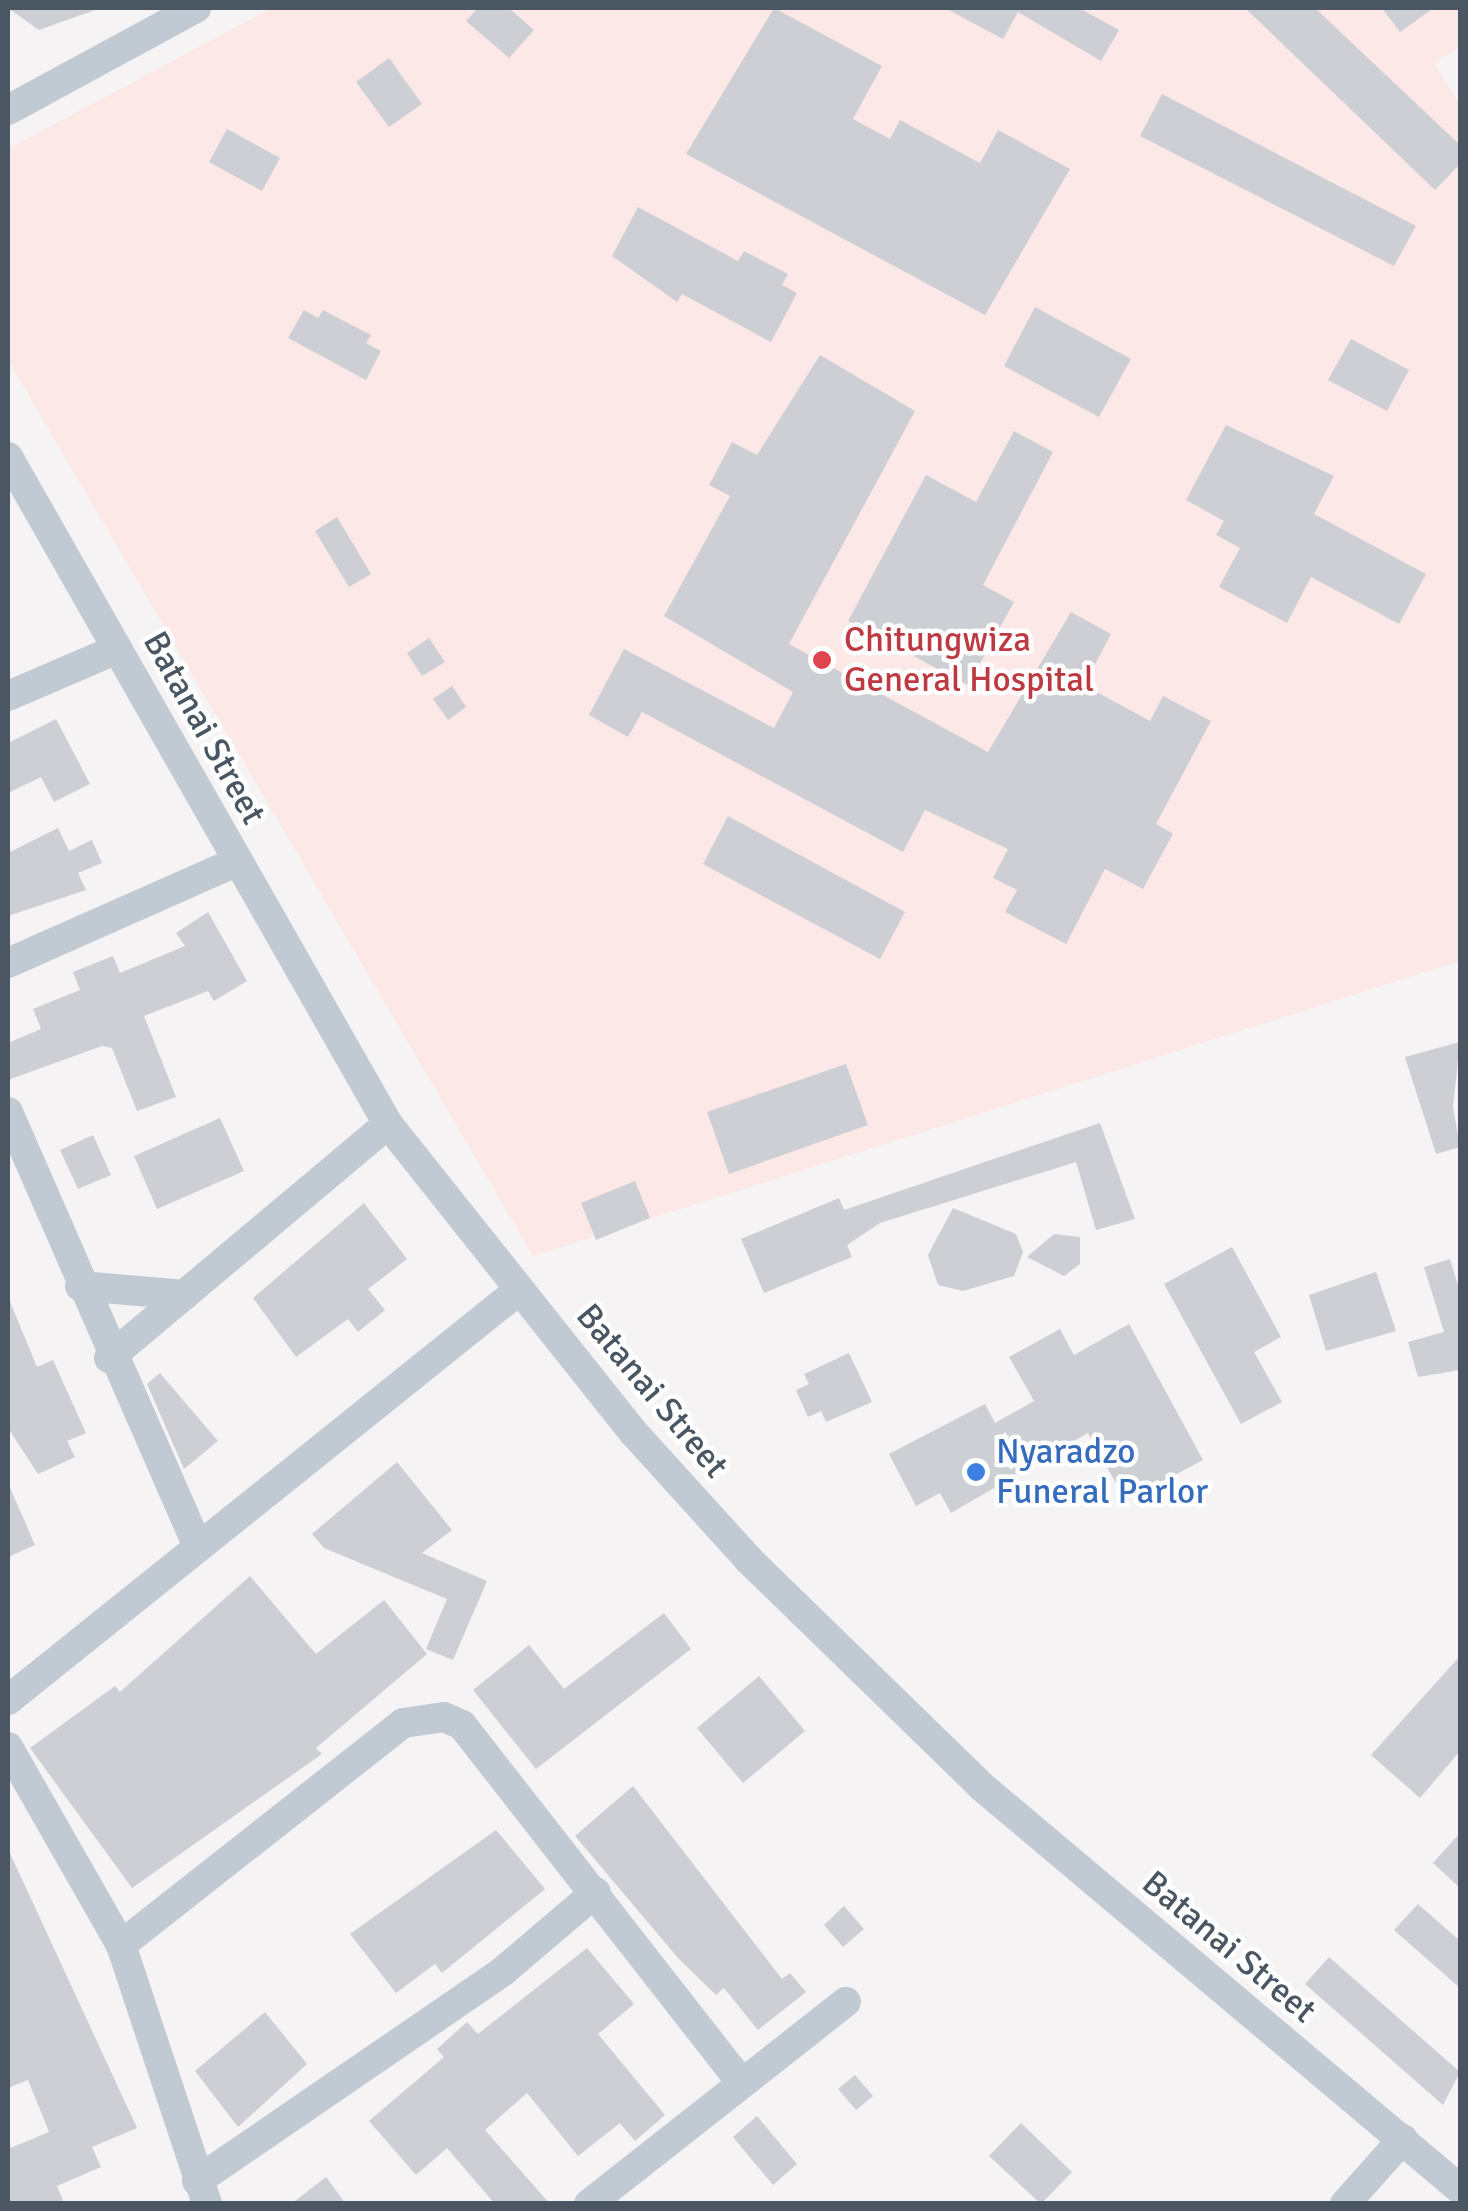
<!DOCTYPE html>
<style>
body{margin:0}
#map{position:relative;width:1468px;height:2211px;overflow:hidden;background:#f5f3f3;font-family:Signika,sans-serif}
div>[style]{position:absolute}
[style*='--x']{left:calc(var(--x)*1px);top:calc(var(--y)*1px);width:calc(var(--w)*1px);rotate:calc(var(--a)*1deg)}
.medical>*{inset:0;background:#fce8e6}
.building>*{inset:0;background:#cdcfd5}
.minor>*{height:30px;margin:-15px;padding:0 15px;transform-origin:15px;border-radius:15px;background:#c1cad2}
.dots>*{width:28px;height:28px;translate:-50% -50%;box-sizing:border-box;border:5px solid #fff;border-radius:50%}
span{translate:-50% -50%;white-space:nowrap;text-align:center;line-height:1.15;-webkit-text-stroke:9px #fff;paint-order:stroke}
.health-label{font-size:35px;color:#be3a42}
.left{translate:0 -50%;text-align:left}
.street-label{font-size:35px;color:#4a5661}
.shop-label{font-size:35px;color:#366cbe}
.frame{position:absolute;inset:0;border:10px solid #4a5661;pointer-events:none}
</style>
<div id="map">
<div class="medical">
<div style="clip-path:polygon(272px 8px,1460px 8px,1460px 47px,1434px 63px,1460px 105px,1460px 961px,533px 1256px,8px 360px,8px 149px)"></div>
</div>
<div class="building">
<div style="clip-path:polygon(8px 8px,95px 8px,95px 10px,39px 30px)"></div>
<div style="clip-path:polygon(478px 8px,509px 8px,534px 30px,509px 58px,466px 21px)"></div>
<div style="clip-path:polygon(774px 8px,882px 66px,853px 119px,890px 139px,900px 120px,980px 163px,998px 130px,1070px 169px,985px 315px,686px 154px)"></div>
<div style="clip-path:polygon(945px 8px,1079px 8px,1119px 30px,1101px 61px,1018px 12px,1003px 39px)"></div>
<div style="clip-path:polygon(1245px 8px,1315px 8px,1460px 145px,1460px 164px,1435px 190px)"></div>
<div style="clip-path:polygon(1382px 8px,1434px 8px,1400px 32px)"></div>
<div style="clip-path:polygon(389px 58px,422px 104px,389px 127px,356px 82px)"></div>
<div style="clip-path:polygon(1162px 94px,1416px 226px,1394px 266px,1140px 136px)"></div>
<div style="clip-path:polygon(227px 129px,280px 158px,262px 191px,209px 162px)"></div>
<div style="clip-path:polygon(638px 207px,738px 261px,744px 251px,788px 274px,782px 285px,797px 293px,771px 342px,682px 294px,677px 302px,612px 256px)"></div>
<div style="clip-path:polygon(1035px 307px,1131px 359px,1099px 417px,1004px 366px)"></div>
<div style="clip-path:polygon(304px 310px,318px 318px,323px 310px,371px 335px,366px 343px,381px 351px,366px 380px,288px 338px)"></div>
<div style="clip-path:polygon(1351px 339px,1409px 370px,1387px 411px,1328px 380px)"></div>
<div style="clip-path:polygon(820px 355px,915px 411px,789px 644px,988px 752px,1071px 612px,1111px 634px,1084px 685px,1150px 721px,1163px 696px,1211px 721px,1156px 824px,1173px 834px,1143px 889px,1105px 869px,1066px 944px,1005px 912px,1017px 890px,993px 878px,1008px 849px,925px 810px,903px 852px,642px 712px,628px 737px,589px 715px,624px 649px,774px 728px,793px 692px,664px 616px,730px 496px,709px 485px,732px 442px,757px 455px)"></div>
<div style="clip-path:polygon(1226px 425px,1334px 476px,1314px 514px,1426px 574px,1399px 624px,1311px 577px,1287px 623px,1219px 587px,1240px 548px,1216px 535px,1224px 521px,1186px 500px)"></div>
<div style="clip-path:polygon(1014px 431px,1053px 452px,983px 585px,1014px 602px,968px 685px,848px 621px,926px 475px,976px 502px)"></div>
<div style="clip-path:polygon(337px 517px,371px 574px,349px 587px,315px 531px)"></div>
<div style="clip-path:polygon(429px 638px,445px 662px,422px 676px,407px 653px)"></div>
<div style="clip-path:polygon(452px 686px,466px 707px,448px 720px,433px 699px)"></div>
<div style="clip-path:polygon(56px 719px,90px 784px,54px 802px,41px 777px,8px 793px,8px 743px)"></div>
<div style="clip-path:polygon(728px 816px,905px 912px,880px 959px,703px 864px)"></div>
<div style="clip-path:polygon(58px 828px,69px 851px,92px 840px,102px 863px,78px 873px,86px 890px,8px 916px,8px 853px)"></div>
<div style="clip-path:polygon(208px 912px,247px 981px,214px 1001px,208px 991px,144px 1016px,176px 1097px,137px 1111px,112px 1048px,102px 1046px,8px 1080px,8px 1043px,41px 1029px,33px 1009px,80px 990px,73px 972px,113px 956px,120px 973px,185px 946px,176px 933px)"></div>
<div style="clip-path:polygon(1460px 1042px,1453px 1107px,1460px 1147px,1436px 1154px,1405px 1057px)"></div>
<div style="clip-path:polygon(846px 1064px,868px 1125px,729px 1174px,707px 1112px)"></div>
<div style="clip-path:polygon(220px 1118px,244px 1171px,157px 1209px,134px 1156px)"></div>
<div style="clip-path:polygon(1100px 1123px,1135px 1219px,1096px 1230px,1076px 1162px,880px 1223px,847px 1245px,852px 1257px,764px 1293px,741px 1239px,839px 1198px,844px 1210px)"></div>
<div style="clip-path:polygon(93px 1135px,111px 1175px,78px 1189px,60px 1150px)"></div>
<div style="clip-path:polygon(635px 1181px,650px 1218px,596px 1240px,581px 1203px)"></div>
<div style="clip-path:polygon(364px 1203px,407px 1259px,368px 1289px,385px 1310px,358px 1332px,348px 1319px,296px 1357px,253px 1298px)"></div>
<div style="clip-path:polygon(953px 1208px,1016px 1234px,1023px 1252px,1014px 1276px,963px 1291px,938px 1285px,928px 1255px)"></div>
<div style="clip-path:polygon(1054px 1234px,1080px 1237px,1080px 1264px,1064px 1276px,1027px 1257px)"></div>
<div style="clip-path:polygon(1232px 1247px,1281px 1337px,1254px 1352px,1282px 1402px,1241px 1424px,1164px 1284px)"></div>
<div style="clip-path:polygon(1450px 1259px,1460px 1292px,1460px 1370px,1418px 1377px,1408px 1342px,1444px 1332px,1424px 1267px)"></div>
<div style="clip-path:polygon(1376px 1272px,1396px 1331px,1326px 1351px,1309px 1295px)"></div>
<div style="clip-path:polygon(8px 1297px,37px 1367px,53px 1360px,86px 1433px,67px 1441px,75px 1457px,38px 1474px,8px 1428px)"></div>
<div style="clip-path:polygon(1129px 1324px,1203px 1460px,1126px 1501px,1088px 1433px,951px 1513px,940px 1493px,916px 1506px,889px 1454px,985px 1404px,995px 1423px,1034px 1401px,1009px 1357px,1060px 1329px,1074px 1355px)"></div>
<div style="clip-path:polygon(849px 1353px,872px 1402px,826px 1422px,821px 1411px,808px 1417px,796px 1390px,809px 1384px,804px 1374px)"></div>
<div style="clip-path:polygon(160px 1373px,218px 1441px,184px 1469px,147px 1384px)"></div>
<div style="clip-path:polygon(397px 1462px,452px 1530px,422px 1553px,487px 1581px,453px 1660px,426px 1649px,447px 1599px,324px 1548px,312px 1534px)"></div>
<div style="clip-path:polygon(8px 1483px,35px 1545px,8px 1557px)"></div>
<div style="clip-path:polygon(250px 1576px,316px 1654px,384px 1600px,427px 1654px,316px 1748px,322px 1754px,132px 1888px,30px 1748px,115px 1686px,120px 1692px)"></div>
<div style="clip-path:polygon(664px 1613px,691px 1649px,536px 1769px,473px 1690px,529px 1645px,564px 1689px)"></div>
<div style="clip-path:polygon(1460px 1656px,1460px 1751px,1420px 1798px,1371px 1755px)"></div>
<div style="clip-path:polygon(759px 1676px,805px 1731px,743px 1783px,697px 1728px)"></div>
<div style="clip-path:polygon(633px 1786px,782px 1979px,790px 1973px,806px 1992px,758px 2030px,724px 1988px,716px 1995px,678px 1958px,575px 1836px)"></div>
<div style="clip-path:polygon(496px 1830px,545px 1889px,442px 1973px,435px 1964px,396px 1993px,350px 1934px)"></div>
<div style="clip-path:polygon(1460px 1833px,1460px 1888px,1433px 1863px)"></div>
<div style="clip-path:polygon(8px 1849px,137px 2128px,92px 2147px,101px 2167px,57px 2186px,64px 2203px,8px 2203px,8px 2149px,49px 2132px,28px 2080px,8px 2088px)"></div>
<div style="clip-path:polygon(1418px 1904px,1460px 1941px,1460px 1988px,1394px 1930px)"></div>
<div style="clip-path:polygon(844px 1906px,864px 1929px,843px 1947px,824px 1925px)"></div>
<div style="clip-path:polygon(587px 1948px,634px 2004px,598px 2034px,665px 2115px,635px 2141px,620px 2123px,578px 2156px,527px 2093px,485px 2130px,550px 2204px,495px 2204px,447px 2148px,416px 2175px,369px 2121px,444px 2057px,437px 2049px,467px 2022px,478px 2034px)"></div>
<div style="clip-path:polygon(1329px 1957px,1460px 2072px,1443px 2105px,1305px 1984px)"></div>
<div style="clip-path:polygon(265px 2012px,307px 2064px,238px 2127px,195px 2071px)"></div>
<div style="clip-path:polygon(855px 2075px,873px 2096px,856px 2110px,838px 2089px)"></div>
<div style="clip-path:polygon(757px 2116px,797px 2164px,773px 2185px,733px 2137px)"></div>
<div style="clip-path:polygon(1021px 2123px,1072px 2172px,1041px 2204px,989px 2156px)"></div>
<div style="clip-path:polygon(326px 2177px,346px 2204px,291px 2204px)"></div>
</div>
<div class="minor">
<div style="--x:8;--y:110;--w:214;--a:-28.5"></div>
<div style="--x:8;--y:457;--w:768;--a:60.33"></div>
<div style="--x:388;--y:1124;--w:395;--a:51.5"></div>
<div style="--x:634;--y:1433;--w:171;--a:47.8"></div>
<div style="--x:749;--y:1560;--w:324;--a:44.2"></div>
<div style="--x:981;--y:1786;--w:626;--a:40.08"></div>
<div style="--x:8;--y:696;--w:119;--a:-23.3"></div>
<div style="--x:8;--y:963;--w:249;--a:-23.9"></div>
<div style="--x:8;--y:1112;--w:475;--a:66.4"></div>
<div style="--x:80;--y:1286;--w:105;--a:4.9"></div>
<div style="--x:109;--y:1358;--w:364;--a:-40"></div>
<div style="--x:8;--y:1700;--w:654;--a:-38.73"></div>
<div style="--x:8;--y:1747;--w:228;--a:60.3"></div>
<div style="--x:121;--y:1945;--w:273;--a:71.6"></div>
<div style="--x:121;--y:1945;--w:359;--a:-38.2"></div>
<div style="--x:403;--y:1723;--w:41;--a:-8.3"></div>
<div style="--x:444;--y:1717;--w:20;--a:24"></div>
<div style="--x:462;--y:1725;--w:455;--a:52"></div>
<div style="--x:197;--y:2181;--w:370;--a:-34.4"></div>
<div style="--x:502;--y:1972;--w:123;--a:-40.4"></div>
<div style="--x:589;--y:2204;--w:327;--a:-38.2"></div>
<div style="--x:1345;--y:2204;--w:87;--a:-48.3"></div>
</div>
<div class="dots">
<div style="left:822px;top:660px;background:#e0444e"></div>
<div style="left:976px;top:1472px;background:#3f7fe0"></div>
</div>
<div class="health-label">
<span class="left" style="left:844px;top:660px">Chitungwiza<br>General Hospital</span>
</div>
<div class="street-label">
<span style="left:204px;top:728px;rotate:61deg">Batanai Street</span>
<span style="left:652px;top:1391px;rotate:50deg">Batanai Street</span>
<span style="left:1229px;top:1947px;rotate:40deg">Batanai Street</span>
</div>
<div class="shop-label">
<span class="left" style="left:996px;top:1472px">Nyaradzo<br>Funeral Parlor</span>
</div>
<div class="frame"></div>
</div>
